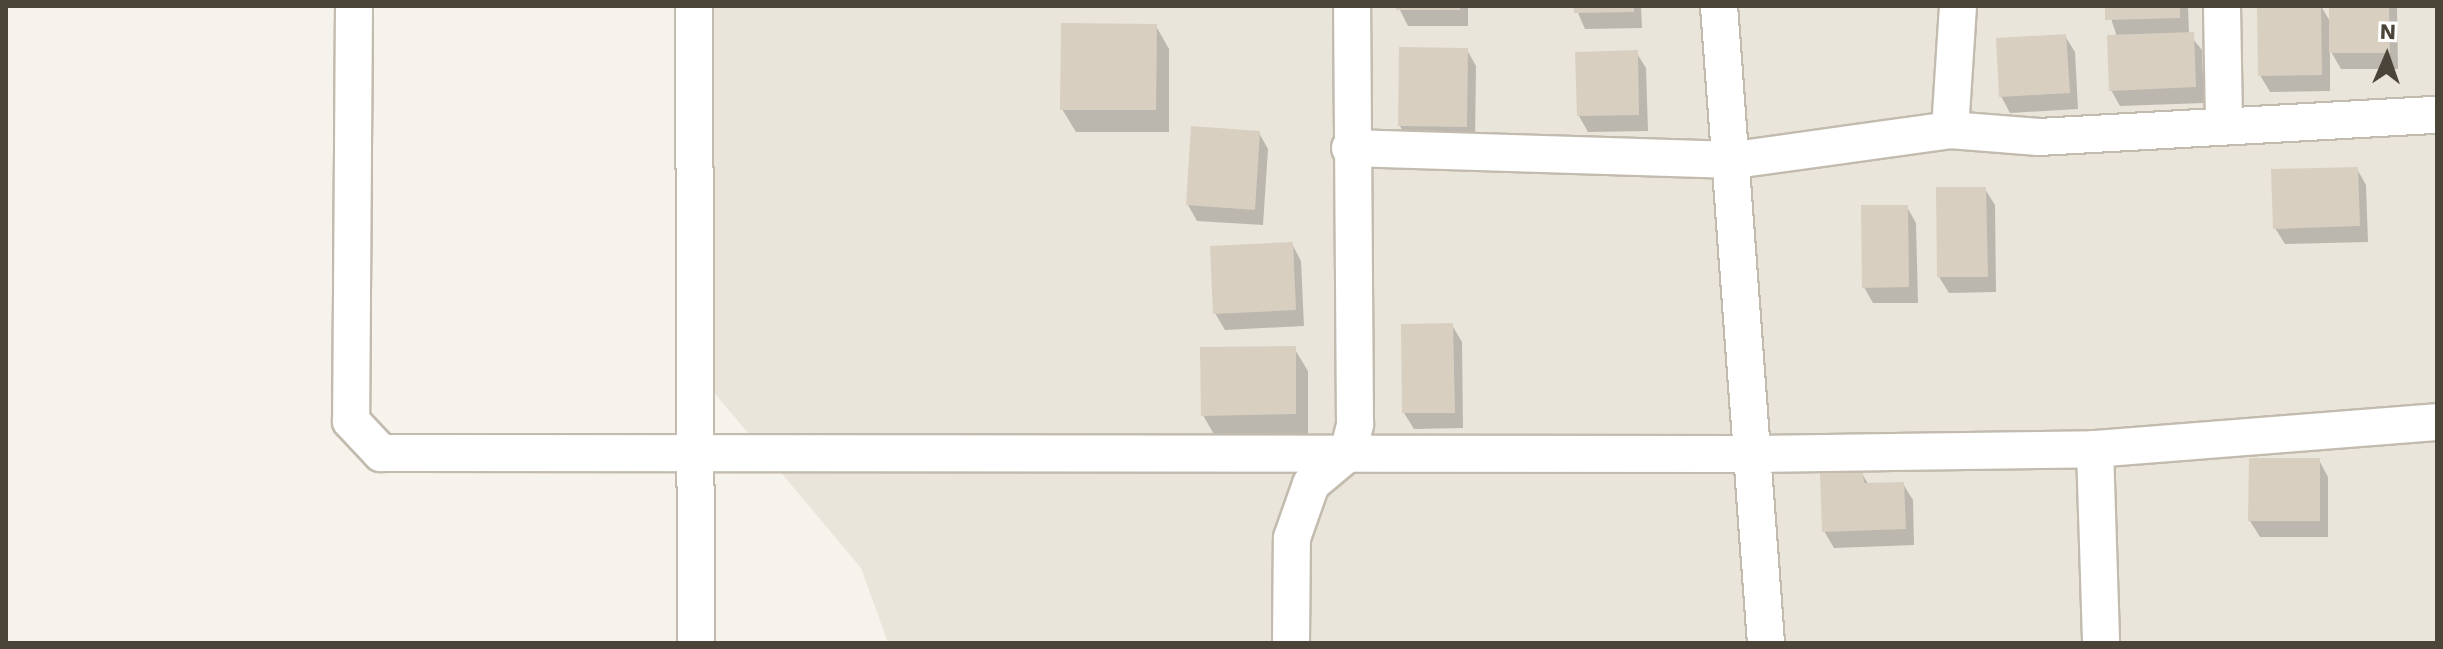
<!DOCTYPE html>
<style>
body{margin:0}
#map{position:relative;width:2443px;height:649px;overflow:hidden;background:#f6f3ec;font-family:"Work Sans",sans-serif}
div>[style]{position:absolute}
[style*='--x']{left:calc(var(--x)*1px);top:calc(var(--y)*1px);width:calc(var(--w)*1px);rotate:calc(var(--a)*1deg)}
.residential>*{inset:0;background:#eae5da}
.shadow>*{inset:0;background:#0003}
.building>*{inset:0;background:#d8cfc1}
.roads{filter:drop-shadow(2px 0 #c2bbae) drop-shadow(-2px 0 #c2bbae) drop-shadow(0 2px #c2bbae) drop-shadow(0 -2px #c2bbae)}
.minor>*{height:36px;margin:-18px;padding:0 18px;transform-origin:18px;border-radius:18px;background:#fff}
span{translate:-50% -50%;white-space:nowrap;text-align:center;line-height:1.15;-webkit-text-stroke:8px #fff;paint-order:stroke}
.frame{position:absolute;inset:0;border:8px solid #4b4439;pointer-events:none}
.north{position:absolute;left:2347px;top:16px;width:80px;height:80px;-webkit-text-stroke:6px #fff;paint-order:stroke;rotate:2deg;font-size:22px;font-weight:700;line-height:32px;text-align:center;color:#4b4439}
.north::after{content:'';display:block;margin:auto;width:28px;height:36px;background:#4b4439;clip-path:polygon(50% 0,100% 100%,50% 72%,0 100%)}
</style>
<div id="map">
<div class="residential">
<div style="clip-path:polygon(694px 6px,2437px 6px,2437px 643px,888px 643px,861px 568px,690px 364px)"></div>
</div>
<div class="shadow">
<div style="clip-path:polygon(1398px 6px,1468px 6px,1468px 26px,1408px 26px)"></div>
<div style="clip-path:polygon(1575px 6px,1641px 6px,1642px 28px,1585px 29px)"></div>
<div style="clip-path:polygon(2107px 6px,2188px 6px,2189px 34px,2202px 50px,2204px 103px,2120px 106px,2111px 90px,2117px 37px)"></div>
<div style="clip-path:polygon(2259px 6px,2321px 6px,2331px 23px,2331px 6px,2397px 6px,2398px 69px,2341px 69px,2330px 50px,2330px 91px,2270px 92px,2260px 75px)"></div>
<div style="clip-path:polygon(1156px 26px,1169px 49px,1169px 132px,1076px 132px,1062px 109px)"></div>
<div style="clip-path:polygon(2065px 36px,2075px 52px,2078px 109px,2010px 113px,2001px 96px)"></div>
<div style="clip-path:polygon(1467px 50px,1476px 66px,1475px 142px,1409px 142px,1400px 126px)"></div>
<div style="clip-path:polygon(1636px 52px,1646px 68px,1648px 131px,1588px 132px,1579px 116px)"></div>
<div style="clip-path:polygon(1259px 133px,1268px 149px,1263px 225px,1197px 221px,1188px 205px)"></div>
<div style="clip-path:polygon(2357px 169px,2366px 185px,2368px 242px,2285px 244px,2275px 228px)"></div>
<div style="clip-path:polygon(1985px 189px,1995px 205px,1996px 292px,1949px 293px,1939px 277px)"></div>
<div style="clip-path:polygon(1907px 207px,1916px 223px,1918px 303px,1873px 303px,1864px 287px)"></div>
<div style="clip-path:polygon(1292px 244px,1301px 261px,1304px 326px,1225px 330px,1215px 313px)"></div>
<div style="clip-path:polygon(1452px 325px,1462px 342px,1463px 428px,1414px 429px,1404px 413px)"></div>
<div style="clip-path:polygon(1294px 348px,1308px 371px,1308px 437px,1216px 438px,1203px 415px)"></div>
<div style="clip-path:polygon(2319px 460px,2328px 477px,2328px 537px,2260px 537px,2250px 521px)"></div>
<div style="clip-path:polygon(1862px 474px,1869px 485px,1903px 484px,1913px 500px,1914px 545px,1834px 548px,1824px 531px)"></div>
</div>
<div class="building">
<div style="clip-path:polygon(1396px 6px,1460px 6px,1460px 10px,1396px 10px)"></div>
<div style="clip-path:polygon(1573px 6px,1634px 6px,1634px 12px,1574px 13px)"></div>
<div style="clip-path:polygon(2105px 6px,2180px 6px,2180px 18px,2105px 20px)"></div>
<div style="clip-path:polygon(2257px 6px,2321px 6px,2322px 75px,2258px 76px)"></div>
<div style="clip-path:polygon(2329px 6px,2389px 6px,2390px 53px,2329px 53px)"></div>
<div style="clip-path:polygon(1061px 23px,1157px 24px,1156px 110px,1060px 110px)"></div>
<div style="clip-path:polygon(2194px 32px,2196px 87px,2109px 91px,2107px 35px)"></div>
<div style="clip-path:polygon(2066px 34px,2070px 93px,1999px 97px,1996px 38px)"></div>
<div style="clip-path:polygon(1399px 47px,1468px 48px,1467px 127px,1398px 126px)"></div>
<div style="clip-path:polygon(1638px 50px,1639px 115px,1577px 116px,1575px 52px)"></div>
<div style="clip-path:polygon(1191px 126px,1260px 131px,1255px 210px,1186px 205px)"></div>
<div style="clip-path:polygon(2358px 167px,2360px 226px,2273px 229px,2271px 169px)"></div>
<div style="clip-path:polygon(1936px 187px,1986px 187px,1988px 277px,1937px 277px)"></div>
<div style="clip-path:polygon(1861px 205px,1908px 205px,1909px 287px,1862px 288px)"></div>
<div style="clip-path:polygon(1293px 242px,1296px 310px,1213px 314px,1210px 246px)"></div>
<div style="clip-path:polygon(1453px 323px,1455px 413px,1402px 413px,1401px 324px)"></div>
<div style="clip-path:polygon(1296px 346px,1296px 414px,1201px 416px,1200px 347px)"></div>
<div style="clip-path:polygon(2249px 458px,2320px 458px,2320px 521px,2248px 521px)"></div>
<div style="clip-path:polygon(1863px 472px,1864px 483px,1904px 482px,1906px 529px,1822px 532px,1820px 473px)"></div>
</div>
<div class="roads">
<div class="minor">
<div style="--x:354;--y:6;--w:415;--a:90.4"></div>
<div style="--x:351;--y:421;--w:44;--a:46.8"></div>
<div style="--x:381;--y:453;--w:1374;--a:0.04"></div>
<div style="--x:1755;--y:454;--w:340;--a:-0.8"></div>
<div style="--x:2095;--y:449;--w:343;--a:-4.5"></div>
<div style="--x:694;--y:6;--w:637;--a:89.82"></div>
<div style="--x:1719;--y:6;--w:639;--a:85.78"></div>
<div style="--x:2222;--y:6;--w:119;--a:89"></div>
<div style="--x:1950;--y:130;--w:124;--a:-86.3"></div>
<div style="--x:1350;--y:148;--w:385;--a:1.8"></div>
<div style="--x:1735;--y:160;--w:217;--a:-7.9"></div>
<div style="--x:1950;--y:130;--w:89;--a:4.5"></div>
<div style="--x:2039;--y:137;--w:399;--a:-3.2"></div>
<div style="--x:2095;--y:449;--w:194;--a:88.2"></div>
<div style="--x:1291;--y:643;--w:105;--a:-89.5"></div>
<div style="--x:1292;--y:538;--w:57;--a:-70.6"></div>
<div style="--x:1311;--y:484;--w:48;--a:-40"></div>
<div style="--x:1348;--y:453;--w:30;--a:-76"></div>
<div style="--x:1355;--y:424;--w:418;--a:-90.4"></div>
</div>
</div>
<div class="frame"></div>
<div class="north">N</div>
</div>
